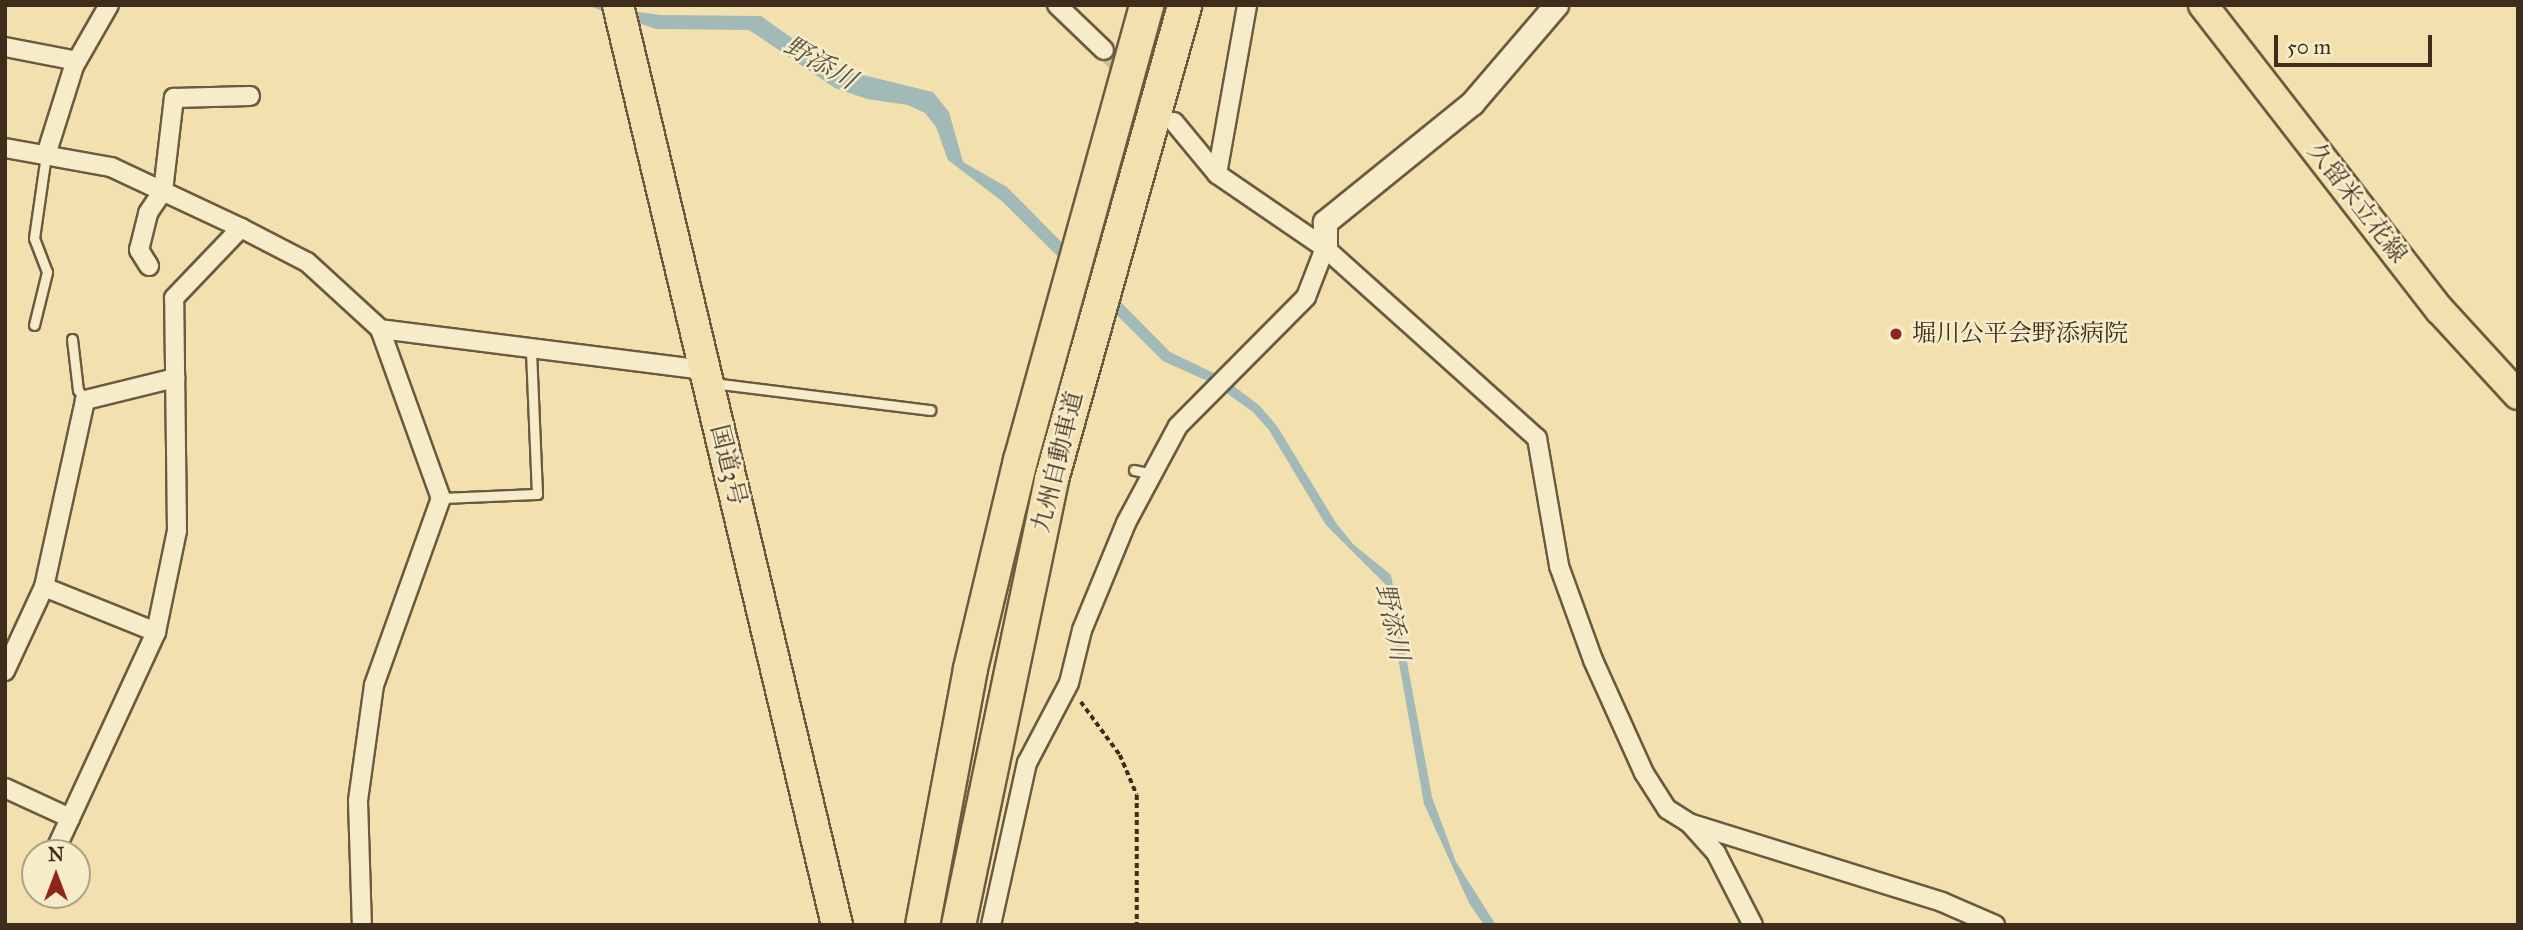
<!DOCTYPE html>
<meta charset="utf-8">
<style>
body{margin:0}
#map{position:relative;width:2523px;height:930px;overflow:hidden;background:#f2e1ae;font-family:"IM FELL Great Primer","Noto Serif JP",serif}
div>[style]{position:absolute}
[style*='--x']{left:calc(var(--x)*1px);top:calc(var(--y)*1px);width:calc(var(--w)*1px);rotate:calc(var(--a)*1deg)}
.water>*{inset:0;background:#a1bab7}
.minor-tunnel>*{height:18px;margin-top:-9px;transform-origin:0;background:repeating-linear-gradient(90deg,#cebd91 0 18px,transparent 0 27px)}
.path>*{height:3.5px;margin-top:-1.75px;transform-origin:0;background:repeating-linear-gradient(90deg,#3f2d1c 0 5px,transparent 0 8.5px)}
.roads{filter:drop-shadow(2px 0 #6c5a40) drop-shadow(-2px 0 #6c5a40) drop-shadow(0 2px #6c5a40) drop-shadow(0 -2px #6c5a40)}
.service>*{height:9px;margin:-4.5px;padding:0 4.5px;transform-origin:4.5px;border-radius:4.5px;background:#f7ecca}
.minor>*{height:18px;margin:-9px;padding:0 9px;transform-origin:9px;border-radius:9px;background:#f7ecca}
.tertiary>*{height:23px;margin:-11.5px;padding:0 11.5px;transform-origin:11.5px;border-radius:11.5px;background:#f7ecca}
.primary>*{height:28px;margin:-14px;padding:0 14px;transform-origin:14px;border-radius:14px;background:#f2e1ae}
.trunk>*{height:30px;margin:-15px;padding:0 15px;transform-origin:15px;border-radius:15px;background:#f2e1ae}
.motorway>*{height:33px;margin:-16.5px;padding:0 16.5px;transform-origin:16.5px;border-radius:16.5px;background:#f2e1ae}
.dots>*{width:19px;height:19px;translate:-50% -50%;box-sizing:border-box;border:4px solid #f7ecca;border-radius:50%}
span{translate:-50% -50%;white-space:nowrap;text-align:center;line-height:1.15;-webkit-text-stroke:5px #f7ecca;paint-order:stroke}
.street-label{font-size:24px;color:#3f2d1c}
.poi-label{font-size:24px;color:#3f2d1c}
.left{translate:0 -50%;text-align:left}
.water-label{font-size:26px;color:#585043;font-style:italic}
.frame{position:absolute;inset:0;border:7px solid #3f2d1c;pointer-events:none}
.north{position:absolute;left:21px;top:839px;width:70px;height:70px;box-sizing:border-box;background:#f7ecca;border:2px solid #ada084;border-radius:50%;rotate:0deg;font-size:19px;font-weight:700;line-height:28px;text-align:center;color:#3f2d1c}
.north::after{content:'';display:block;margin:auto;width:24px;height:32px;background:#8f2418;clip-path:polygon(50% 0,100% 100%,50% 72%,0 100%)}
.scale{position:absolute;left:2274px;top:35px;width:158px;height:32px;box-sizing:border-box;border:4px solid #3f2d1c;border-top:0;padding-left:9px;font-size:21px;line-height:24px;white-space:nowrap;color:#3f2d1c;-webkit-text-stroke:5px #f7ecca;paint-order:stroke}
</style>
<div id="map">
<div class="water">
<div style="clip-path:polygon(586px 5px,661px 15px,761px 16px,834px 68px,933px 92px,949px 112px,963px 162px,1007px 187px,1170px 352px,1220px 376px,1259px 405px,1277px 426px,1336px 523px,1353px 544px,1391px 575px,1432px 797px,1456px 862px,1496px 925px,1484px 925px,1469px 903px,1424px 804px,1385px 584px,1326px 525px,1269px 430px,1253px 412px,1214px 384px,1163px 361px,1003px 202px,948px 160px,936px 127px,925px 113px,908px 105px,867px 99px,835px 88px,749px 30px,656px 29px)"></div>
</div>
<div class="minor-tunnel">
<div style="--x:1104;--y:50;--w:80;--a:45.5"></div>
</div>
<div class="path">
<div style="--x:1081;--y:702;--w:66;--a:53.7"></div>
<div style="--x:1120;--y:755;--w:43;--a:67"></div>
<div style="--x:1137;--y:795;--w:130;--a:90"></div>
</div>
<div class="roads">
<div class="service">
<div style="--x:34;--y:325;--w:55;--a:-76.2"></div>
<div style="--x:47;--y:272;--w:36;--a:-111"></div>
<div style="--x:34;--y:238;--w:84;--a:-81.8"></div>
<div style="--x:72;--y:339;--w:51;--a:83.3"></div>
<div style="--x:78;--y:390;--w:12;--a:55"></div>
<div style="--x:713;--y:383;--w:219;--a:7.1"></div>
<div style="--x:1134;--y:470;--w:19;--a:12"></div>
<div style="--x:441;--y:498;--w:96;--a:-2.4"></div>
<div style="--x:537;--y:494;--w:146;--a:-92.4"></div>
</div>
<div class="minor">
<div style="--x:1057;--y:5;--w:65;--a:43.8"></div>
<div style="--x:5;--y:47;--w:73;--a:11"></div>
<div style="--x:1174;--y:122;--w:67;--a:50.4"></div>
<div style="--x:1217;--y:174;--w:131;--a:34.4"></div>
<div style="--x:1325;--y:248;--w:285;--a:41.9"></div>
<div style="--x:1537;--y:438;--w:130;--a:80.2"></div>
<div style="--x:1559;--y:566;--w:100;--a:70.1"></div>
<div style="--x:1593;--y:660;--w:124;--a:65.7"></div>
<div style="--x:1644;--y:773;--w:43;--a:57.4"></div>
<div style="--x:1667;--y:809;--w:26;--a:32"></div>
<div style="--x:1689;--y:823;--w:265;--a:17.3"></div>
<div style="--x:1942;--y:902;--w:58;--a:23.5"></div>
<div style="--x:5;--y:148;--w:108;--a:10.2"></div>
<div style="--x:111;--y:167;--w:144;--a:25.1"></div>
<div style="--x:241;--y:228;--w:74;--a:27.3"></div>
<div style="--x:307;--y:262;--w:99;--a:42.5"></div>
<div style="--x:380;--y:329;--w:180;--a:70.2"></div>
<div style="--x:441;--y:498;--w:199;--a:109.7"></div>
<div style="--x:374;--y:685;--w:117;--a:97.9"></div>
<div style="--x:358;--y:801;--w:124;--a:88.2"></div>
<div style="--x:46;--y:155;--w:93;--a:-72.5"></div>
<div style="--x:74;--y:66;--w:70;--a:-60.2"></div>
<div style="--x:1217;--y:174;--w:172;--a:-79.9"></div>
<div style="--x:149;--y:266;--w:19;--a:-122"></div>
<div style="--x:139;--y:250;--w:38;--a:-76"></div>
<div style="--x:148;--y:213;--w:27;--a:-56"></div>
<div style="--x:163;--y:191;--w:94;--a:-83.3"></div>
<div style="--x:174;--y:98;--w:76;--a:-1.5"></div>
<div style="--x:380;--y:329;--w:328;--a:7.2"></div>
<div style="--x:44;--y:587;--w:121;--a:21.9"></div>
<div style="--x:5;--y:671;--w:93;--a:-65.1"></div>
<div style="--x:44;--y:587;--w:191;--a:-77.6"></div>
<div style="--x:85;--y:400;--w:93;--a:-13.7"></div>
<div style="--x:5;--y:788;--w:72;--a:24.8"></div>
<div style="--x:1691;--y:825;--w:38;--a:48"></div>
<div style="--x:1716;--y:853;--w:81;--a:62.8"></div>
<div style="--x:54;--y:853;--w:243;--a:-65.2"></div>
<div style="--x:156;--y:632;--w:103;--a:-78.3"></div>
<div style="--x:177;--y:531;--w:233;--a:-90.7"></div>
<div style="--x:174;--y:298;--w:97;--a:-46.3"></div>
<div style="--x:991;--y:925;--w:166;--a:-77.5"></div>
<div style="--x:1027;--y:763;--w:90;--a:-62.3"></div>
<div style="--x:1069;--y:683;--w:55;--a:-76.2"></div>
<div style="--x:1082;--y:630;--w:116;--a:-67.6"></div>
<div style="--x:1126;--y:523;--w:110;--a:-61.8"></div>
<div style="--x:1178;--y:426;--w:182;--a:-45.2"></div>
<div style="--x:1306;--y:297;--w:53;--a:-68.8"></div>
</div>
<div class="tertiary">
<div style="--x:1325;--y:248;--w:26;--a:-90"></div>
<div style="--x:1325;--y:222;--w:189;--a:-39"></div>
<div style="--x:1472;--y:103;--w:129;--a:-49.4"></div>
</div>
<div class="primary">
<div style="--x:2203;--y:5;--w:386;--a:52.2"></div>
<div style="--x:2440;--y:310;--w:115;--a:47.5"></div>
</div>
<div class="trunk">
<div style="--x:618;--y:5;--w:946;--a:76.61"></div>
</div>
<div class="motorway">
<div style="--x:922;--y:925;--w:261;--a:-79.4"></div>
<div style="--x:970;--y:668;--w:214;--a:-76.5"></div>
<div style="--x:1020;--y:460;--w:472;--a:-74.5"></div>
<div style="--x:958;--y:925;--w:456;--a:-78.2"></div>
<div style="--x:1051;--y:479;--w:492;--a:-74.3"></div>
</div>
</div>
<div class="dots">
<div style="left:1896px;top:334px;background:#8f2418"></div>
</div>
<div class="street-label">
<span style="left:2357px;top:203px;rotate:52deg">久留米立花線</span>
<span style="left:1058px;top:462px;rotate:-76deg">九州自動車道</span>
<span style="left:728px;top:465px;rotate:76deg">国道3号</span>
</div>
<div class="poi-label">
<span class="left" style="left:1912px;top:334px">堀川公平会野添病院</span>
</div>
<div class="water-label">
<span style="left:820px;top:63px;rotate:30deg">野添川</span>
<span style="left:1392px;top:622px;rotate:78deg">野添川</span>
</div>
<div class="frame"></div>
<div class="north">N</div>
<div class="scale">50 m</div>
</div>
